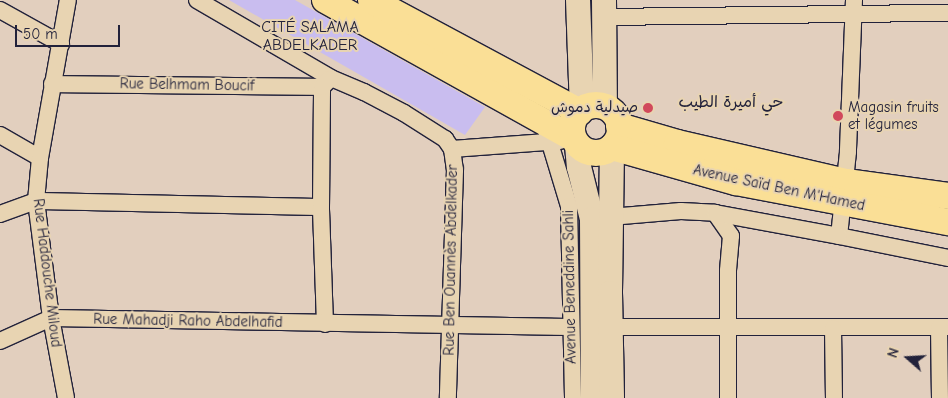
<!DOCTYPE html>
<meta charset="utf-8">
<style>
body{margin:0}
#map{position:relative;width:948px;height:398px;overflow:hidden;background:#e2cfbe;font-family:"Comic Neue","Playpen Sans Arabic",sans-serif}
div>[style]{position:absolute}
[style*='--x']{left:calc(var(--x)*1px);top:calc(var(--y)*1px);width:calc(var(--w)*1px);rotate:calc(var(--a)*1deg)}
.building>*{inset:0;background:#c9bdef}
.roads{filter:drop-shadow(1px 0 #22223b) drop-shadow(-1px 0 #22223b) drop-shadow(0 1px #22223b) drop-shadow(0 -1px #22223b)}
.street>*{height:16px;margin:-8px;padding:0 8px;transform-origin:8px;border-radius:8px;background:#e8d4b2}
.secondary>*{height:24px;margin:-12px;padding:0 12px;transform-origin:12px;border-radius:12px;background:#e8d4b2}
.primary>*{height:26px;margin:-13px;padding:0 13px;transform-origin:13px;border-radius:13px;background:#fadf96}
.primary>.ring{margin:-13px;padding:0;box-sizing:content-box;background:none;border:26px solid #fadf96;border-radius:50%}
.dots>*{width:14px;height:14px;translate:-50% -50%;box-sizing:border-box;border:2px solid #e8d4b2;border-radius:50%}
span{translate:-50% -50%;white-space:nowrap;text-align:center;line-height:1.15;-webkit-text-stroke:4px #e8d4b2;paint-order:stroke}
.street-label{font-size:15px;color:#22223b}
.poi-label{font-size:15px;color:#22223b}
.left{translate:0 -50%;text-align:left}
.right{translate:-100% -50%;text-align:right}
.neighbourhood-label{font-size:16px;color:#22223b}
.north{position:absolute;left:883px;top:333px;width:50px;height:50px;-webkit-text-stroke:4px #e8d4b2;paint-order:stroke;rotate:289deg;font-size:14px;font-weight:700;line-height:20px;text-align:center;color:#22223b}
.north::after{content:'';display:block;margin:auto;width:18px;height:22px;background:#22223b;clip-path:polygon(50% 0,100% 100%,50% 72%,0 100%)}
.scale{position:absolute;left:15px;top:25px;width:105px;height:22px;box-sizing:border-box;border:2px solid #22223b;border-top:0;padding-left:6px;font-size:15px;line-height:18px;white-space:nowrap;color:#22223b;-webkit-text-stroke:4px #e8d4b2;paint-order:stroke}
</style>
<div id="map">
<div class="building">
<div style="clip-path:polygon(229px 0,295px 0,485px 107px,465px 135px)"></div>
</div>
<div class="roads">
<div class="street">
<div style="--x:197;--y:0;--w:155;--a:30.2"></div>
<div style="--x:331;--y:78;--w:36;--a:23"></div>
<div style="--x:364;--y:92;--w:45;--a:27.7"></div>
<div style="--x:404;--y:113;--w:49;--a:32.4"></div>
<div style="--x:445;--y:139;--w:12;--a:55"></div>
<div style="--x:452;--y:149;--w:21;--a:82"></div>
<div style="--x:455;--y:170;--w:228;--a:91.8"></div>
<div style="--x:854;--y:0;--w:152;--a:92.3"></div>
<div style="--x:848;--y:152;--w:84;--a:96.1"></div>
<div style="--x:839;--y:236;--w:111;--a:11.4"></div>
<div style="--x:0;--y:10;--w:70;--a:29.1"></div>
<div style="--x:604;--y:17;--w:344;--a:-0.7"></div>
<div style="--x:52;--y:84;--w:270;--a:0.6"></div>
<div style="--x:543;--y:120;--w:90;--a:73.2"></div>
<div style="--x:569;--y:206;--w:192;--a:88.8"></div>
<div style="--x:0;--y:135;--w:46;--a:29.9"></div>
<div style="--x:452;--y:149;--w:108;--a:-4.2"></div>
<div style="--x:715;--y:213;--w:28;--a:55"></div>
<div style="--x:731;--y:236;--w:35;--a:95"></div>
<div style="--x:728;--y:271;--w:127;--a:90"></div>
<div style="--x:0;--y:214;--w:38;--a:-20"></div>
<div style="--x:36;--y:201;--w:285;--a:1.2"></div>
<div style="--x:610;--y:217;--w:71;--a:-4.8"></div>
<div style="--x:681;--y:211;--w:34;--a:3"></div>
<div style="--x:715;--y:213;--w:126;--a:10.5"></div>
<div style="--x:325;--y:324;--w:117;--a:-92"></div>
<div style="--x:321;--y:207;--w:120;--a:-89.5"></div>
<div style="--x:322;--y:87;--w:11;--a:-45"></div>
<div style="--x:611;--y:327;--w:337;--a:0"></div>
<div style="--x:939;--y:327;--w:71;--a:89.2"></div>
<div style="--x:833;--y:328;--w:70;--a:89.2"></div>
<div style="--x:0;--y:341;--w:56;--a:-24.3"></div>
<div style="--x:51;--y:318;--w:519;--a:0.99"></div>
<div style="--x:66;--y:398;--w:81;--a:-100.6"></div>
<div style="--x:51;--y:318;--w:118;--a:-97.3"></div>
<div style="--x:36;--y:201;--w:43;--a:-84.7"></div>
<div style="--x:40;--y:158;--w:160;--a:-80"></div>
</div>
<div class="secondary">
<div style="--x:578;--y:0;--w:109;--a:87.9"></div>
<div style="--x:604;--y:0;--w:107;--a:89.5"></div>
<div style="--x:577;--y:145;--w:22;--a:85"></div>
<div style="--x:579;--y:167;--w:54;--a:76"></div>
<div style="--x:592;--y:219;--w:179;--a:89.7"></div>
<div style="--x:612;--y:148;--w:145;--a:90.8"></div>
<div style="--x:610;--y:293;--w:105;--a:88.9"></div>
</div>
<div class="primary">
<div style="--x:325;--y:0;--w:284;--a:29.1"></div>
<div style="--x:371;--y:0;--w:237;--a:28.2"></div>
<div class="ring" style="left:572px;top:105px;width:22px;height:22px"></div>
<div style="--x:619;--y:126;--w:60;--a:16.3"></div>
<div style="--x:677;--y:143;--w:173;--a:13"></div>
<div style="--x:846;--y:182;--w:103;--a:7.8"></div>
<div style="--x:612;--y:147;--w:129;--a:15.8"></div>
<div style="--x:736;--y:182;--w:216;--a:10.7"></div>
</div>
</div>
<div class="dots">
<div style="left:648px;top:108px;background:#d1495b"></div>
<div style="left:838px;top:116px;background:#d1495b"></div>
</div>
<div class="street-label">
<span style="left:187px;top:85px;rotate:1deg">Rue Belhmam Boucif</span>
<span style="left:779px;top:188px;rotate:12deg">Avenue Saïd Ben M'Hamed</span>
<span style="left:451px;top:260px;rotate:-89deg">Rue Ben Ouannès Abdelkader</span>
<span style="left:47px;top:273px;rotate:83deg">Rue Haddouche Miloud</span>
<span style="left:570px;top:287px;rotate:-91deg">Avenue Beneddine Sahli</span>
<span style="left:188px;top:321px;rotate:1deg">Rue Mahadji Raho Abdelhafid</span>
</div>
<div class="poi-label">
<span class="left" style="left:848px;top:116px">Magasin fruits<br>et légumes</span>
<span class="right" style="left:638px;top:108px">صيدلية دموش</span>
</div>
<div class="neighbourhood-label">
<span style="left:310px;top:36px">CITÉ SALAMA<br>ABDELKADER</span>
<span style="left:731px;top:102px">حي أميرة الطيب</span>
</div>
<div class="north">N</div>
<div class="scale">50 m</div>
</div>
